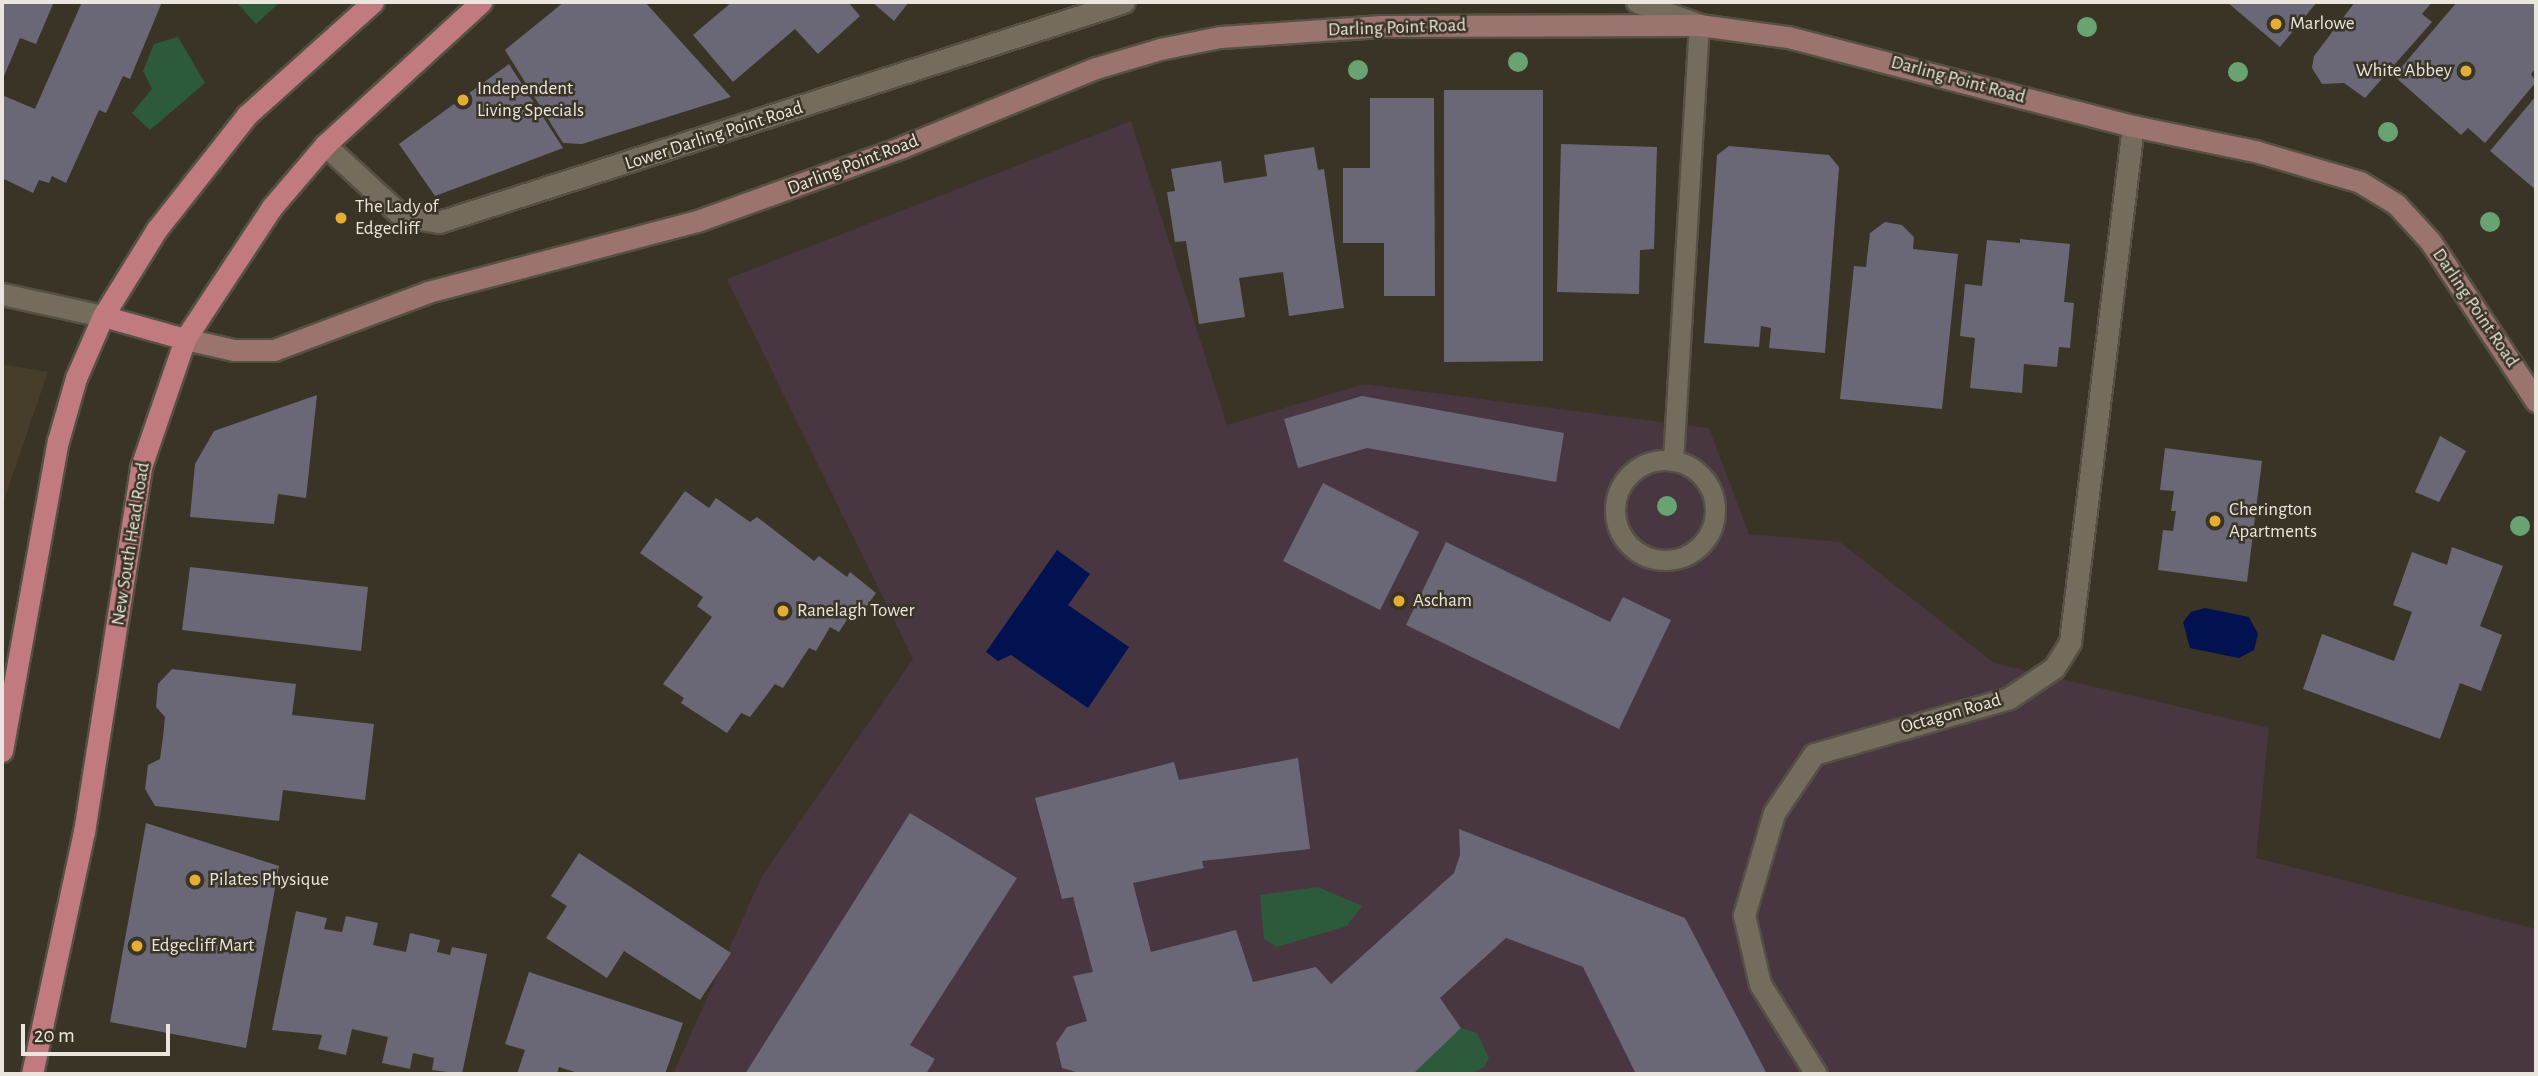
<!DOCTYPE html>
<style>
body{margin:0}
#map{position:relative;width:2538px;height:1076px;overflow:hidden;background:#3a3426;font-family:"Alegreya Sans",sans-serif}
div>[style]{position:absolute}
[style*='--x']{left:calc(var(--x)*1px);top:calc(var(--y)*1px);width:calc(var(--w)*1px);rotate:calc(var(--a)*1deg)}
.built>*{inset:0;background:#463d2a}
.education>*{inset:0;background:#483640}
.green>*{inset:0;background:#2d5a3b}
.water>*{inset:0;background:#021251}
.building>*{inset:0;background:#6a6877}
.roads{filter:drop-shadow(2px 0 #555045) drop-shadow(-2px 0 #555045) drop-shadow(0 2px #555045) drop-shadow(0 -2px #555045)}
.lane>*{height:19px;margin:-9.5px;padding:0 9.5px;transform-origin:9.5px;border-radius:9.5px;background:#746d5e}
.lane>.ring{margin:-9.5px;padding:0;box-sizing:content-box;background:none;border:19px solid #746d5e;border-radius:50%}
.street>*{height:21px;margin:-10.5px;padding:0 10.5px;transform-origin:10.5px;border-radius:10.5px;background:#746d5e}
.secondary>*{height:21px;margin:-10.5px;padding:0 10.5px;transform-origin:10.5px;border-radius:10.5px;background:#9b736f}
.primary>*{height:21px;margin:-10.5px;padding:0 10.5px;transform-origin:10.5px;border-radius:10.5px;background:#c17a80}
.trees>*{width:20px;height:20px;margin:-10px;border-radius:50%;background:#69a372}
.dots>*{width:19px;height:19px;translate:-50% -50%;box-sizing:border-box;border:4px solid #3a3426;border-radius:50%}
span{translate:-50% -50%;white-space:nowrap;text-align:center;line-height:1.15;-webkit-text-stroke:5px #3a3426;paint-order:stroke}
.poi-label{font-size:19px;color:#eae6dd}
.left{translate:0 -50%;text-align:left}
.right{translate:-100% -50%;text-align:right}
.street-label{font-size:19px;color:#eae6dd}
.frame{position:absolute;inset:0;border:4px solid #eae6dd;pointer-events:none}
.scale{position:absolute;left:21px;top:1024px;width:149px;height:32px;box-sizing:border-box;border:4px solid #eae6dd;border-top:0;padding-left:9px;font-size:21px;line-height:24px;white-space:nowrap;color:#eae6dd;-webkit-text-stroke:5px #3a3426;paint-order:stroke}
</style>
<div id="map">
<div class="built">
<div style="clip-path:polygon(2px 364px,48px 372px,2px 506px)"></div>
</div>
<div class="education">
<div style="clip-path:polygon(1131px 121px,1227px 425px,1364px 384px,1709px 428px,1749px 534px,1840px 542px,1994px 663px,2269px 728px,2256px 858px,2536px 929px,2536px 1074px,673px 1074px,762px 876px,913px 659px,727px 279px)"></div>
</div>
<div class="green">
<div style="clip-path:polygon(236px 2px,280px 2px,256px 24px)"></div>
<div style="clip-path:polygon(178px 37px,205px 83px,150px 130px,132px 113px,152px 89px,143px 71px,154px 44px)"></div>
<div style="clip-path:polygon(1318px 887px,1362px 906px,1347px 926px,1277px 947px,1264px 939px,1260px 895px)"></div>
<div style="clip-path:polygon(1461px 1028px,1477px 1033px,1489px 1058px,1484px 1067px,1471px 1074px,1413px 1074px)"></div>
</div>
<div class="water">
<div style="clip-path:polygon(1057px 550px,1090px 574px,1068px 605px,1129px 647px,1088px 708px,1011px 655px,998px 661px,986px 652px)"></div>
<div style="clip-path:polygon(2205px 608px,2249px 617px,2258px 634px,2254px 650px,2239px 658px,2190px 648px,2183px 622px,2191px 612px)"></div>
</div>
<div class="building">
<div style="clip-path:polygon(2px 2px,53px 4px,36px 44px,20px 38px,2px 81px)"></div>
<div style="clip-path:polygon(82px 2px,162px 2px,130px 79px,123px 76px,106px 113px,99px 110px,66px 183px,52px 176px,49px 183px,39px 180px,33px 193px,4px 179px,2px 95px,35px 109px)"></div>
<div style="clip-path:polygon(564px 2px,645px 2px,731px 97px,582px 144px,563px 143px,505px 50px)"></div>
<div style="clip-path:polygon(732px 2px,848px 2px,860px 16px,818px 54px,795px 29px,733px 82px,693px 35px)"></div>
<div style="clip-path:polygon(872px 2px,909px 2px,894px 21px)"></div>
<div style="clip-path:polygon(2227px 2px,2317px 2px,2280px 47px)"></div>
<div style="clip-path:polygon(2355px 2px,2432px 2px,2422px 14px,2432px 22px,2365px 98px,2344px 83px,2322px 84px,2312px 68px,2314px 56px)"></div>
<div style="clip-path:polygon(2457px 2px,2536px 2px,2536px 68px,2531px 74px,2536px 82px,2485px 143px,2468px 128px,2461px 135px,2394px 76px)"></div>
<div style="clip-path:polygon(509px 64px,563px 148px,435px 196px,399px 144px)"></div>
<div style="clip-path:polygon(1444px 90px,1543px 90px,1543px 361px,1444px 362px)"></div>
<div style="clip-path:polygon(2536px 96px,2536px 190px,2490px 151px)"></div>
<div style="clip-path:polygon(1370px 98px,1434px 98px,1435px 296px,1384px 296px,1384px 243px,1343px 243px,1343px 168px,1370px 168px)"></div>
<div style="clip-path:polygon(1561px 144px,1657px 147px,1654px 249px,1640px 250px,1639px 294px,1557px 292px)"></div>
<div style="clip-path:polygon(1729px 146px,1829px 155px,1839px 167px,1825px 353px,1769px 348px,1771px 328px,1761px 326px,1759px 347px,1704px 343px,1717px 155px)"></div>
<div style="clip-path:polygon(1314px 147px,1318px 170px,1324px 169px,1344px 308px,1289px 316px,1283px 272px,1239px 278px,1245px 317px,1199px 324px,1186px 241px,1175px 242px,1167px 192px,1175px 191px,1171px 169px,1221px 161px,1224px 183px,1267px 176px,1264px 155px)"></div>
<div style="clip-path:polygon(1885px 222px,1902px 225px,1914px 237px,1913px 249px,1958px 254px,1942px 409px,1840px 399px,1854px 266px,1866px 267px,1870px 233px)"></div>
<div style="clip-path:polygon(2020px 239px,2070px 244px,2064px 302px,2074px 303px,2070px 348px,2059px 347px,2057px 367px,2024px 364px,2022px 393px,1970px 388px,1975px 338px,1960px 336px,1965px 284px,1982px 286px,1987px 240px,2020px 243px)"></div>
<div style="clip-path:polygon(317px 395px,306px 498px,278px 494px,274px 524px,190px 517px,195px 464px,214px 431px)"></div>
<div style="clip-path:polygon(1362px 396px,1564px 433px,1556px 482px,1367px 448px,1298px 468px,1284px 419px)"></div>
<div style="clip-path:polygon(2440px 436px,2466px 451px,2439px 502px,2415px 492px)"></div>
<div style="clip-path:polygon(2165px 448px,2262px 461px,2247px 582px,2158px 570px,2163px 530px,2173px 531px,2176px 511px,2171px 511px,2174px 491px,2160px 490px)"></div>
<div style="clip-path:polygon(1323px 483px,1419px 532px,1380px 610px,1283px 561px)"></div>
<div style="clip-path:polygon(685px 491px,709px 508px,716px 498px,750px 522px,757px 517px,814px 561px,819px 556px,847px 577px,850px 572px,876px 593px,857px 620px,850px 615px,839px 632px,830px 627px,816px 651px,809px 648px,783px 688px,775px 684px,750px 717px,741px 713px,727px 733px,681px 703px,684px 698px,663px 684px,712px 617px,697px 606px,703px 597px,640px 553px)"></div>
<div style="clip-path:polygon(1446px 542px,1610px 622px,1623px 597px,1671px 620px,1619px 729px,1406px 625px)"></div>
<div style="clip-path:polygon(2452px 547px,2503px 566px,2480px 626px,2502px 635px,2481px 691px,2460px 683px,2440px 739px,2303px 689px,2322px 634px,2394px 661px,2412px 612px,2393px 605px,2412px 552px,2447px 565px)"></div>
<div style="clip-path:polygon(190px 567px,368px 587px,361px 651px,182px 630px)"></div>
<div style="clip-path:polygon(172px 669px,296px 684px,292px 715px,374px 724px,365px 800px,283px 790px,279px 821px,155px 806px,145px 789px,148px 765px,160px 759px,163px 737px,165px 717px,156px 707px,158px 684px)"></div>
<div style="clip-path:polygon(1298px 758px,1310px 849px,1202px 861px,1204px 868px,1133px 883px,1151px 952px,1236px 930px,1253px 982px,1316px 967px,1331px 984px,1454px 873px,1460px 855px,1459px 829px,1685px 918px,1767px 1074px,1636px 1074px,1583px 967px,1506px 938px,1440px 998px,1461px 1028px,1413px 1074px,1083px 1074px,1062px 1068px,1056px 1043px,1067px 1027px,1087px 1021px,1073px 976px,1093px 972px,1073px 897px,1062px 899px,1035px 798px,1174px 762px,1179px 780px)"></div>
<div style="clip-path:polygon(910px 813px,1017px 878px,910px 1045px,935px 1059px,926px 1074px,745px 1074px)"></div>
<div style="clip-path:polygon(146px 823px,279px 866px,246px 1048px,110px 1022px)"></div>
<div style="clip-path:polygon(579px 853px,731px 953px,700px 1000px,624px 951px,607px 978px,546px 938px,567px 906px,551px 896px)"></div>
<div style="clip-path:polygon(296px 911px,327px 918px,324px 929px,342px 932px,346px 916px,378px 923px,373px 945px,406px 952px,410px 933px,440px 940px,437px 952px,450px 955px,452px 947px,487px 954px,462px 1074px,432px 1070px,434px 1058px,413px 1053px,410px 1069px,382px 1063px,388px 1037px,352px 1029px,346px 1055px,318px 1049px,322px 1035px,272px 1030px)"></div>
<div style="clip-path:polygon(529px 972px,683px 1023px,665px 1074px,581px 1074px,559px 1067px,557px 1074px,517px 1074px,525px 1050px,505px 1044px)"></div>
</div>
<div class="roads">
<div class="lane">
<div class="ring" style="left:1615px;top:460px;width:81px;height:81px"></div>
<div style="--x:1673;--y:461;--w:437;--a:-86.6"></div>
</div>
<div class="street">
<div style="--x:1637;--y:2;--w:64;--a:20.1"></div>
<div style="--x:325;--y:145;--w:105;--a:42.7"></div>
<div style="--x:402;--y:216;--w:37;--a:9"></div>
<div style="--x:439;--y:222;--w:719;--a:-17.81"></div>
<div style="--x:2;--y:294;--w:103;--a:12.3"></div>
<div style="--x:1816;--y:1074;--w:106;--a:-121.9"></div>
<div style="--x:1760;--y:984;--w:71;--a:-103.1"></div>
<div style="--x:1744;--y:915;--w:106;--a:-73.6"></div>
<div style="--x:1774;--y:813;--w:71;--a:-55.9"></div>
<div style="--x:1814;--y:754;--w:203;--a:-16"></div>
<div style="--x:2009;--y:698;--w:54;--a:-33.7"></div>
<div style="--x:2054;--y:668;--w:31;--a:-58"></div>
<div style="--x:2070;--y:642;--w:520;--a:-83.04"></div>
</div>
<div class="secondary">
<div style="--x:185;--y:339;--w:50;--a:12.7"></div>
<div style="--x:234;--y:350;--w:40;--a:0"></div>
<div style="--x:274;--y:350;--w:165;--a:-20.6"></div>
<div style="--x:428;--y:292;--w:278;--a:-14.8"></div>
<div style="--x:697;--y:221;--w:218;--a:-19.8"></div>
<div style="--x:902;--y:147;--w:209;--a:-22.2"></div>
<div style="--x:1096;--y:68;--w:67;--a:-16.5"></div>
<div style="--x:1160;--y:49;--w:61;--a:-11.3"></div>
<div style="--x:1220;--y:37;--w:162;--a:-3.9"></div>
<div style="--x:1382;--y:26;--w:317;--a:-0.2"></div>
<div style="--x:1699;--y:25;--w:90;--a:7.7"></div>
<div style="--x:1788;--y:37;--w:356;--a:14.5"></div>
<div style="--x:2133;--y:126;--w:125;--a:11.6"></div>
<div style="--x:2255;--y:151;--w:109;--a:16.4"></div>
<div style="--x:2360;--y:182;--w:42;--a:31.4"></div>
<div style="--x:2396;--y:204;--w:50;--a:47.4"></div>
<div style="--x:2430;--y:241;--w:192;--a:56.5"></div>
</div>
<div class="primary">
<div style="--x:103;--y:316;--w:85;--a:15.7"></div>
<div style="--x:2;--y:751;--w:315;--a:-79.8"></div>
<div style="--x:58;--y:441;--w:66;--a:-74.1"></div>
<div style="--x:76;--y:378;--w:68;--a:-66.5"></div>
<div style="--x:103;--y:316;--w:102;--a:-58.2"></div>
<div style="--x:157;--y:229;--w:145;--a:-51.7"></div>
<div style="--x:247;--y:115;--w:169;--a:-41.9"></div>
<div style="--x:32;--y:1074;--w:248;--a:-77.9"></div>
<div style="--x:84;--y:832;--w:369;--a:-81.1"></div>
<div style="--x:141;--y:467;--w:135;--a:-71"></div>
<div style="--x:185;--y:339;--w:158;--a:-56.6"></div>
<div style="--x:272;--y:207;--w:82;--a:-49.5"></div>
<div style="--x:325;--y:145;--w:212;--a:-42.5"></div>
</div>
</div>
<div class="trees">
<div style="left:2087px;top:27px"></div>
<div style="left:1518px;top:62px"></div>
<div style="left:1358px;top:70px"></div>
<div style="left:2238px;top:72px"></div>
<div style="left:2388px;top:132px"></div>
<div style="left:2490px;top:222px"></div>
<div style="left:1667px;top:506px"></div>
<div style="left:2520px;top:526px"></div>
</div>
<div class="dots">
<div style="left:2276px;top:24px;background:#e4ae35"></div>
<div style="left:2466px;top:71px;background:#e4ae35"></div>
<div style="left:463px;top:100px;background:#e4ae35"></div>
<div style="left:341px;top:218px;background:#e4ae35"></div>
<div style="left:2215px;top:521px;background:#e4ae35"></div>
<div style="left:1399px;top:601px;background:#e4ae35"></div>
<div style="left:783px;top:611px;background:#e4ae35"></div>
<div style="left:195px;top:880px;background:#e4ae35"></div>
<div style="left:137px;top:946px;background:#e4ae35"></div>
</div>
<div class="poi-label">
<span class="left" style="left:2290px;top:24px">Marlowe</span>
<span class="right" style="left:2452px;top:71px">White Abbey</span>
<span class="left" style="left:477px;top:100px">Independent<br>Living Specials</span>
<span class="left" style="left:355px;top:218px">The Lady of<br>Edgecliff</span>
<span class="left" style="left:2229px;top:521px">Cherington<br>Apartments</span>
<span class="left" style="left:1413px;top:601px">Ascham</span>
<span class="left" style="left:797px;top:611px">Ranelagh Tower</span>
<span class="left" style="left:209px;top:880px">Pilates Physique</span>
<span class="left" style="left:151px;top:946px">Edgecliff Mart</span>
</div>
<div class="street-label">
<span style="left:1397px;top:28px;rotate:-2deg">Darling Point Road</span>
<span style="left:1958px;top:80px;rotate:15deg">Darling Point Road</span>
<span style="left:714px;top:136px;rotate:-18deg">Lower Darling Point Road</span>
<span style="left:853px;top:165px;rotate:-21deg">Darling Point Road</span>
<span style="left:2475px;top:308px;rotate:56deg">Darling Point Road</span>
<span style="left:131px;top:544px;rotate:-81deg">New South Head Road</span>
<span style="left:1951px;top:714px;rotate:-16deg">Octagon Road</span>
</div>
<div class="frame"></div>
<div class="scale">20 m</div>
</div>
